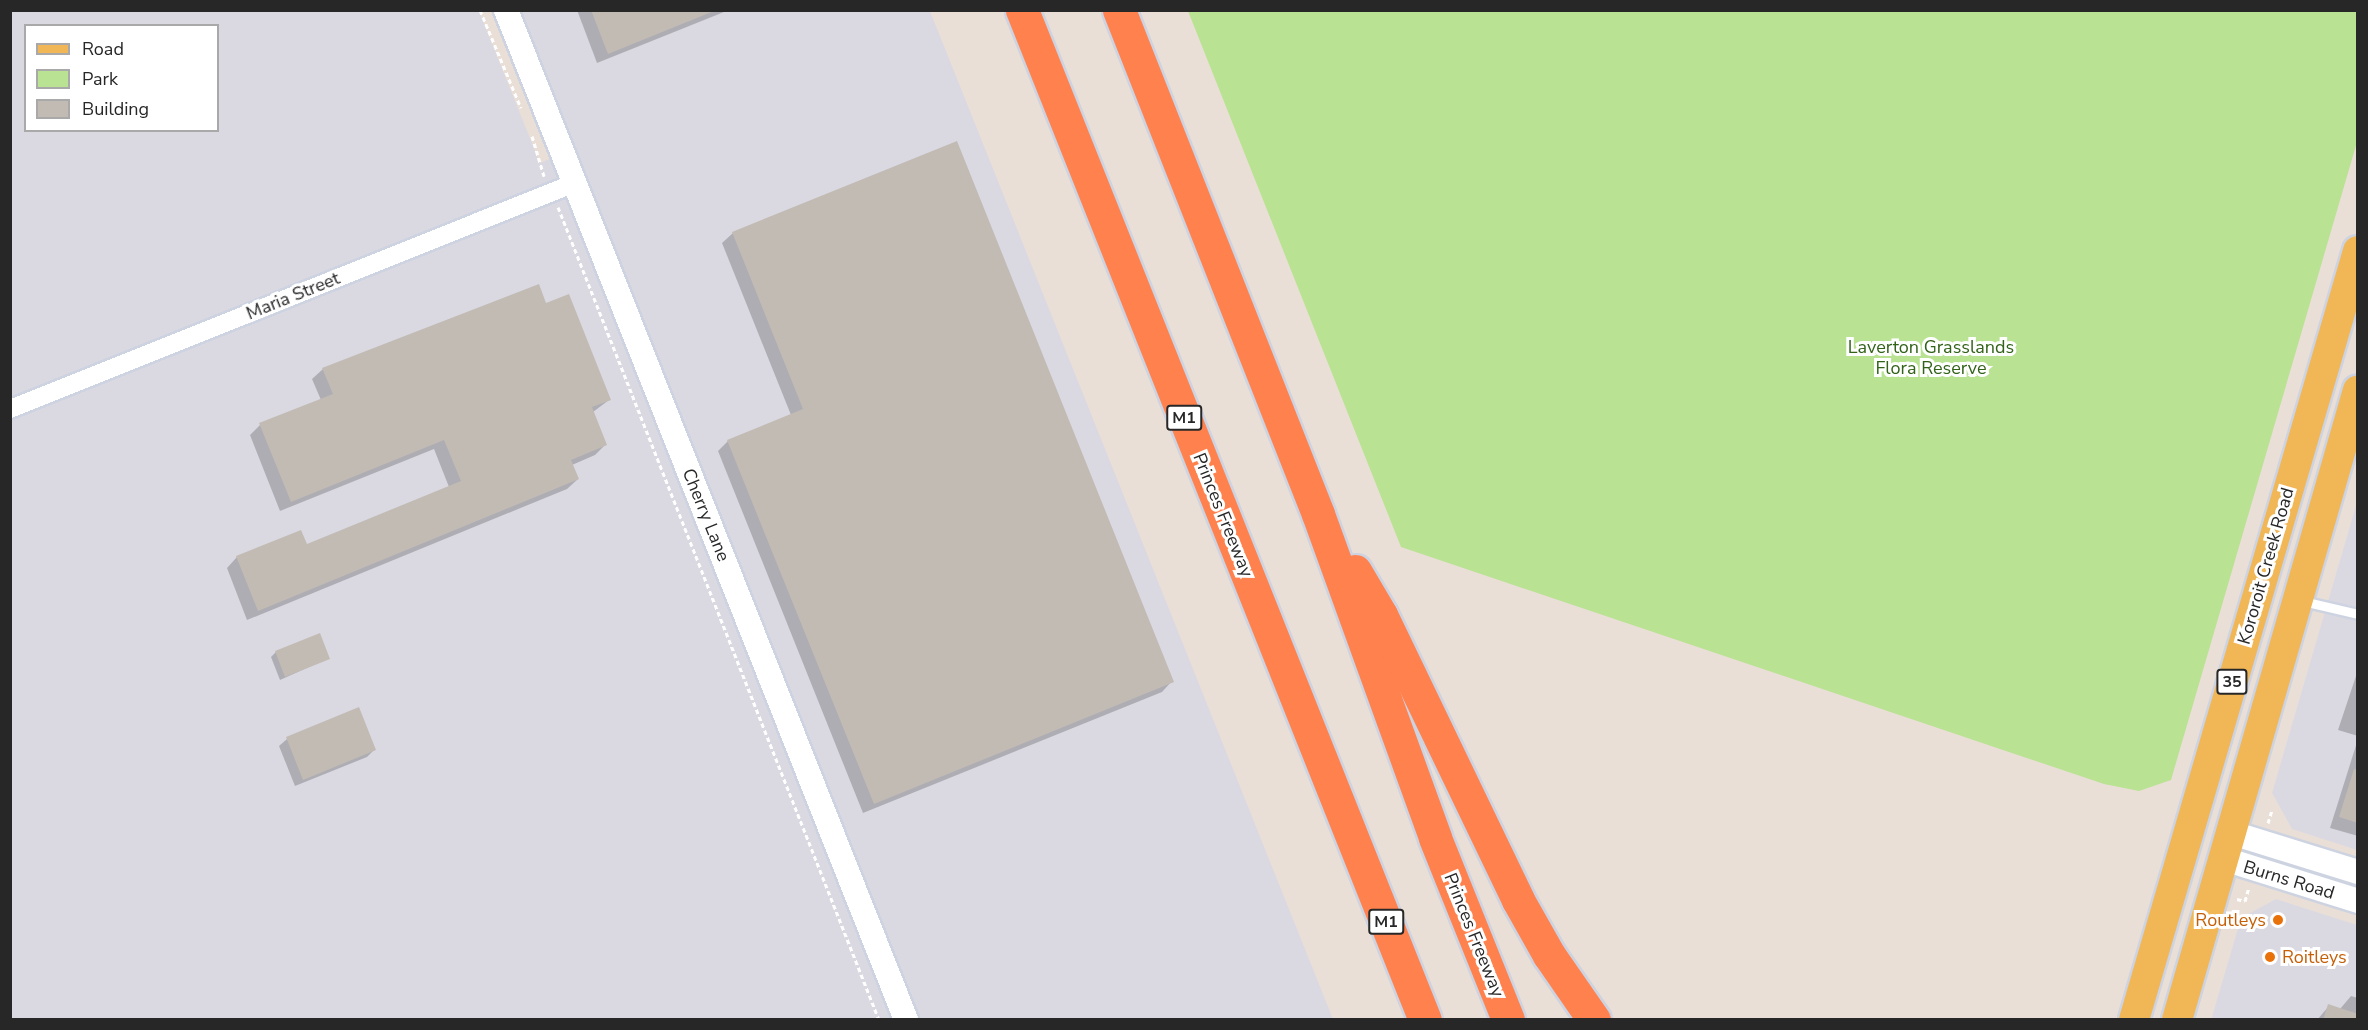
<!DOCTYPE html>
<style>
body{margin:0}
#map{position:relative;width:2368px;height:1030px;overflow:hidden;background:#eadfd7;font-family:"Nunito Sans",sans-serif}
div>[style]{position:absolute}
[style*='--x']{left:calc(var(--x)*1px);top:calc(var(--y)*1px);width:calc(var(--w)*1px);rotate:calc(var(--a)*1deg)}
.industrial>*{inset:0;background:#dad9e2}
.green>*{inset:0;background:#b9e293}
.shadow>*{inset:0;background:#0003}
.building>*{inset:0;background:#c2bbb4}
.path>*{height:3px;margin-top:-1.5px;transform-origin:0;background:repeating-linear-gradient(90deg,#fff 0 4.5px,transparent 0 7.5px)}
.roads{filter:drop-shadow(2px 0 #cdd3e0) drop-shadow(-2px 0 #cdd3e0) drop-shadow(0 2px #cdd3e0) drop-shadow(0 -2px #cdd3e0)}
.service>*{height:9px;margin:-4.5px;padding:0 4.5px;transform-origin:4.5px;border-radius:4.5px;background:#fff}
.minor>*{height:18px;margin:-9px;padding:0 9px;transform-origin:9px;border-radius:9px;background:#fff}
.tertiary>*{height:24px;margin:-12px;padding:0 12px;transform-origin:12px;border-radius:12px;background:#fff}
.primary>*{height:30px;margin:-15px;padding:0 15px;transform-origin:15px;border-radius:15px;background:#f1b656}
.motorway>*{height:33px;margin:-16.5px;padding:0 16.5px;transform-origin:16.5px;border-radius:16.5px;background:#ff814e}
.dots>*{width:16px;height:16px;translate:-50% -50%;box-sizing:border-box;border:3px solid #fff;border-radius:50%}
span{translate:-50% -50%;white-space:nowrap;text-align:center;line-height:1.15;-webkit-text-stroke:6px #fff;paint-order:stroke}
.shield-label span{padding:2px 4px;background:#fff;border:2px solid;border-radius:4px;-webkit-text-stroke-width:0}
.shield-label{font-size:16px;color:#272727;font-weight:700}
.street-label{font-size:18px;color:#272727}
.park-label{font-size:18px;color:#326218}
.food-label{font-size:18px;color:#c56008}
.right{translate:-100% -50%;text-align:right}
.left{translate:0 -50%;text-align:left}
.frame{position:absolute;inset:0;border:12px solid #272727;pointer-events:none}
.legend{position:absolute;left:24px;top:24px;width:195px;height:108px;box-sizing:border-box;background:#fff;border:2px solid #a9a9a9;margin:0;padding:8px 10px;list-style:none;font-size:18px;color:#272727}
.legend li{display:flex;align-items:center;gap:12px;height:30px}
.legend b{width:30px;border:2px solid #a9a9a9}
</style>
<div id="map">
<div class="industrial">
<div style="clip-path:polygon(evenodd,10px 11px,479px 11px,540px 163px,575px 148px,520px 11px,930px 11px,1333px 1019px,11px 1019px,10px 11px,26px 26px,218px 26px,218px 130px,26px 130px,26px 26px)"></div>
<div style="clip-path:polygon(2357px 502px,2357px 850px,2292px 829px,2272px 793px)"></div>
<div style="clip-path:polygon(2276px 899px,2357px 925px,2357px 1019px,2211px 1020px,2241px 918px)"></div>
</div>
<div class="green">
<div style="clip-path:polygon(1188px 11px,2357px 11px,2357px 142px,2171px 780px,2139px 791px,2104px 784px,1401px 547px)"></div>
</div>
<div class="shadow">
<div style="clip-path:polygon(577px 10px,729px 10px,597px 63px)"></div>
<div style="clip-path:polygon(733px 233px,1172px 681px,1162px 692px,863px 813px,718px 451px,728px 441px,791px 415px,722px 243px)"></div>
<div style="clip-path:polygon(546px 305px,609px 400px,593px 412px,605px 445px,595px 455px,572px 465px,578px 479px,567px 489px,247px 620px,227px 568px,237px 557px,306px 546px,449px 487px,434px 449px,280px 511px,250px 435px,260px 425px,321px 400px,312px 379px,323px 369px)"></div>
<div style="clip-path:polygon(276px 652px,329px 658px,280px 680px,271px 657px)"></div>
<div style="clip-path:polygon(2358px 670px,2358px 736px,2338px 730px)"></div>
<div style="clip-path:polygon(287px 739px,375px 749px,367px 757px,295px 786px,279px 746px)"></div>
<div style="clip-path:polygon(2358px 739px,2358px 836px,2330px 828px)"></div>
<div style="clip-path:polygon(2351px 996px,2358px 998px,2358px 1020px,2317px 1020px,2329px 1006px,2340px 1009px)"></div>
</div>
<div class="building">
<div style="clip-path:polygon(591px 10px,714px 10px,714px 11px,608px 54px)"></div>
<div style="clip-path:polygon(957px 141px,1174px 682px,874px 804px,727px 440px,803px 409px,732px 232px)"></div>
<div style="clip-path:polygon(539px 284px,546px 303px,569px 294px,611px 400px,592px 407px,607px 445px,571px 460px,579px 479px,258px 611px,236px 556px,301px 530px,307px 544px,461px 481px,444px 440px,291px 502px,259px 423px,333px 394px,322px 368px)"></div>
<div style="clip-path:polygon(320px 633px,330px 659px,285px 677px,275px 651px)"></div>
<div style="clip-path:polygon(359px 707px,376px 750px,303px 780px,286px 737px)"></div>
<div style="clip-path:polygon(2354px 769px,2358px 770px,2358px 823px,2339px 817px)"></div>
<div style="clip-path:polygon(2328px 1004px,2358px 1014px,2358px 1020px,2323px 1020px)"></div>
</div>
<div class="path">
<div style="--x:480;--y:10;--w:106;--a:67.3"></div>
<div style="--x:532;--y:136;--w:42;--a:73.3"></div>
<div style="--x:558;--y:207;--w:874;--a:68.45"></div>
<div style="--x:2268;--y:823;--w:14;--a:-73"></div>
<div style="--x:2237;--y:899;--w:8;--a:14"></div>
<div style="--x:2245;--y:901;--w:15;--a:-74"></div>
</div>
<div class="roads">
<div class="service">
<div style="--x:2302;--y:601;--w:57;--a:13.1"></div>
</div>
<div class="minor">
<div style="--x:10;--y:409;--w:609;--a:-21.8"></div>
</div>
<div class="tertiary">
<div style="--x:506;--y:10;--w:1086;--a:68.39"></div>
<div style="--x:2229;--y:832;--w:135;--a:17.2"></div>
<div style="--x:2221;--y:858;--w:144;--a:17.4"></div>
</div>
<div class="primary">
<div style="--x:2134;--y:1020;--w:801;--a:-73.76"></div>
<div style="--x:2177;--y:1020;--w:655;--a:-73.97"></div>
</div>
<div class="motorway">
<div style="--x:1022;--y:10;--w:1087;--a:68.25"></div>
<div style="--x:1119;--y:10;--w:542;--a:68.45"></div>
<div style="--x:1318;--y:514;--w:344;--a:70.1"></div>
<div style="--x:1435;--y:838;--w:196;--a:68.1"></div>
<div style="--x:1355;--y:571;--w:51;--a:59.4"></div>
<div style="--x:1381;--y:615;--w:316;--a:64.3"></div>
<div style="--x:1518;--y:900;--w:63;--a:60.6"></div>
<div style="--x:1549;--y:955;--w:79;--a:55.3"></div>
</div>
</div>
<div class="dots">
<div style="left:2278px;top:920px;background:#e8710a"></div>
<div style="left:2270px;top:957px;background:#e8710a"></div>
</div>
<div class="shield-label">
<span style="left:1184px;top:418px">M1</span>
<span style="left:2232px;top:682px">35</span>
<span style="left:1386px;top:922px">M1</span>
</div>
<div class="street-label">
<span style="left:293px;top:296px;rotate:-22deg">Maria Street</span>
<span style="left:706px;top:515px;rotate:68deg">Cherry Lane</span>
<span style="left:1223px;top:515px;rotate:68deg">Princes Freeway</span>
<span style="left:2266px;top:566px;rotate:-74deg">Kororoit Creek Road</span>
<span style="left:2289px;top:880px;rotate:17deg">Burns Road</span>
<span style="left:1474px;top:935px;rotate:68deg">Princes Freeway</span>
</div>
<div class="park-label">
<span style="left:1931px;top:358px">Laverton Grasslands<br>Flora Reserve</span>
</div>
<div class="food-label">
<span class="right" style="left:2266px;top:920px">Routleys</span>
<span class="left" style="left:2282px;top:957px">Roitleys</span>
</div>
<div class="frame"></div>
<ul class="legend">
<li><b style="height:8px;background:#f1b656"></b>Road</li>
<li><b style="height:16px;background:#b9e293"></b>Park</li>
<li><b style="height:16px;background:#c2bbb4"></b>Building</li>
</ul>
</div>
